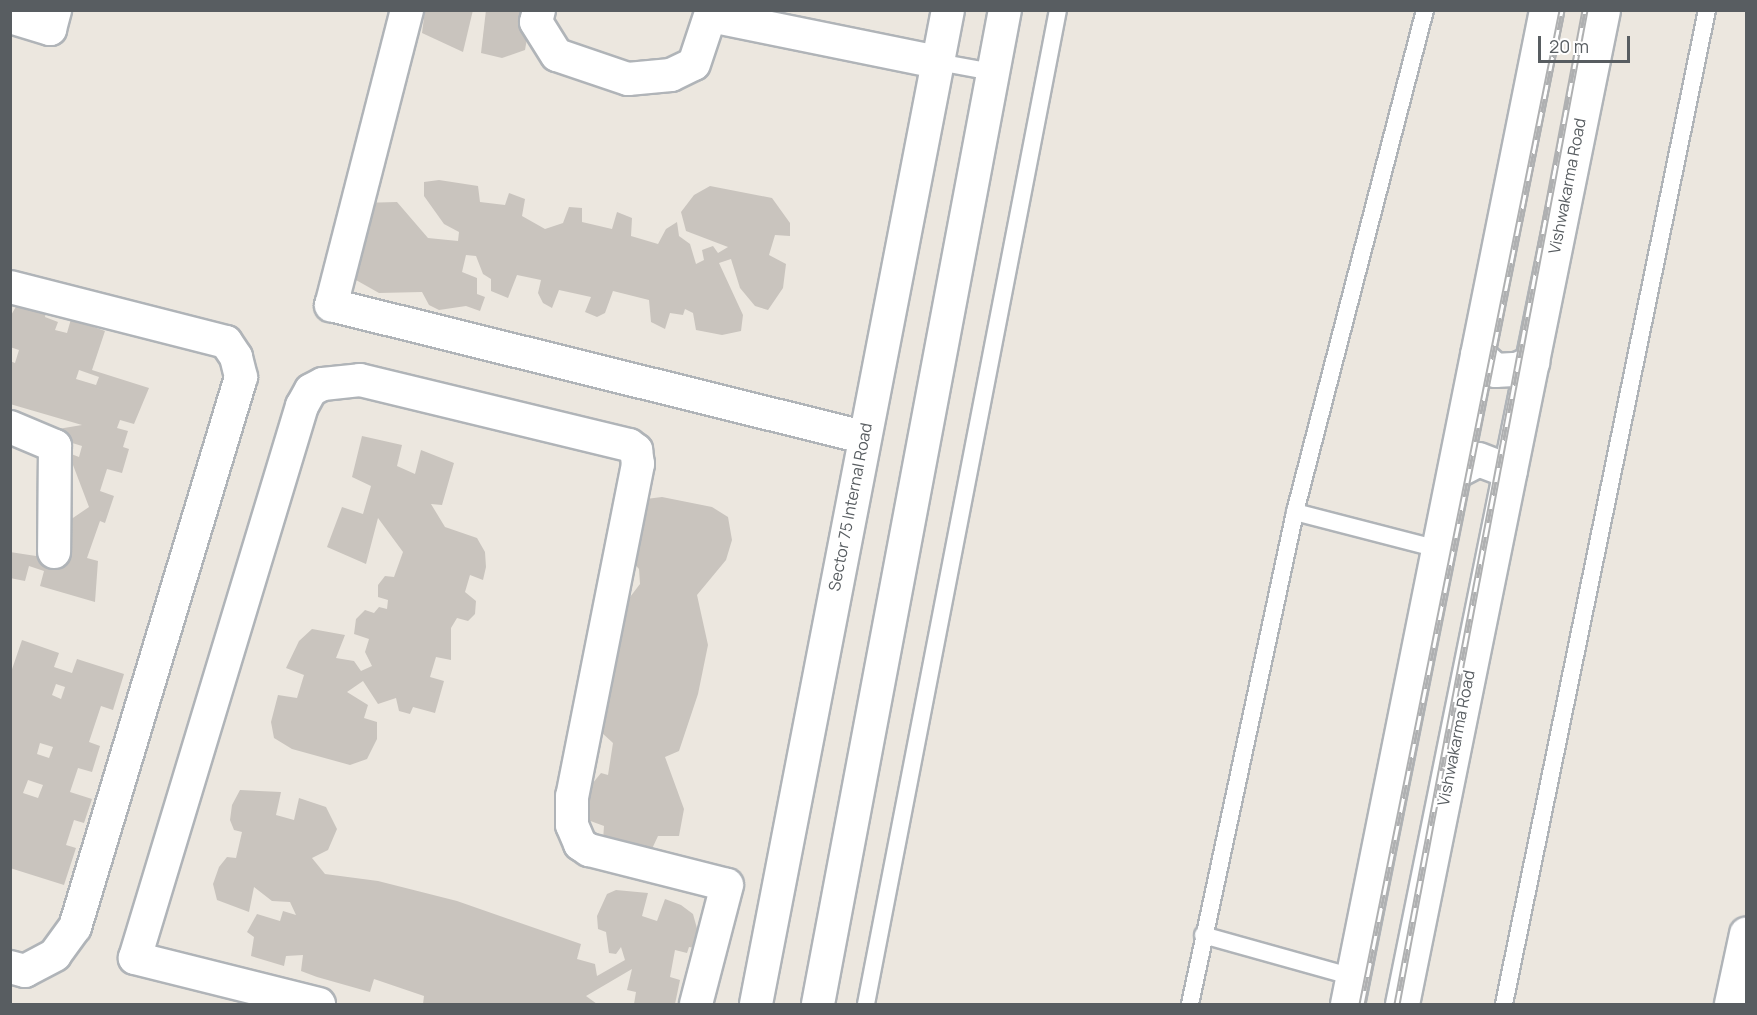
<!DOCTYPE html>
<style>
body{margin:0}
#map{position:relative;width:1757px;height:1015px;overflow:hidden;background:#ece7df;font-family:Manrope,sans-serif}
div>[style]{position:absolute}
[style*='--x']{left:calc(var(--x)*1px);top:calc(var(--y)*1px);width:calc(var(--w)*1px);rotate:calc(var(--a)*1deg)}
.building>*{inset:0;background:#c9c4be}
.roads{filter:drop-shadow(2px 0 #b0b4b8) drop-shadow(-2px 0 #b0b4b8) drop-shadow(0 2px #b0b4b8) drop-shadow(0 -2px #b0b4b8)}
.lane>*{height:16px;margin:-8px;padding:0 8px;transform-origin:8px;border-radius:8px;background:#fff}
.street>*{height:32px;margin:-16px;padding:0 16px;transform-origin:16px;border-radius:16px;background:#fff}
.secondary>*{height:33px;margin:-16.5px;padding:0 16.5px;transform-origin:16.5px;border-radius:16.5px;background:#fff}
.rail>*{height:7px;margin-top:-3.5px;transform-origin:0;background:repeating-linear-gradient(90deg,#fff 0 14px,#afb0b1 0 28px);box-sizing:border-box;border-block:2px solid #afb0b1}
span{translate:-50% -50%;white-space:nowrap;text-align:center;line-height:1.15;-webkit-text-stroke:4.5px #fff;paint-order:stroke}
.street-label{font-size:16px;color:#585d61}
.frame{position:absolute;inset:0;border:12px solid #585d61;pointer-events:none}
.scale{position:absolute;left:1538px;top:36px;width:92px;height:27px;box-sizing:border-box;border:3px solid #585d61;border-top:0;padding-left:8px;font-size:18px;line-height:21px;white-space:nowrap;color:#585d61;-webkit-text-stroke:4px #fff;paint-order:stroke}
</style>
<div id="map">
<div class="building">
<div style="clip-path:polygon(425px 10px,473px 10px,463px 52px,422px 33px)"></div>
<div style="clip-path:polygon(486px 10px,532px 10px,525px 50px,502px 58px,481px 53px)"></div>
<div style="clip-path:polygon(439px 180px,478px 186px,480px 202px,505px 205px,509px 193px,525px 199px,522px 216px,545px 229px,563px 223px,569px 207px,582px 208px,582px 222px,612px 229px,617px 212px,632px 218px,631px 236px,658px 244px,666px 229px,677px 222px,679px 236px,690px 244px,696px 264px,704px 260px,702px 250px,713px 246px,718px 253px,728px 247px,686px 231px,681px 212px,694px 195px,710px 186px,772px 198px,790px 223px,790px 236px,775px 235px,769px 255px,786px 264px,783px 288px,768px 310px,755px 306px,740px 288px,731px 259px,719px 263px,743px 315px,741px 331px,722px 335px,696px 330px,693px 313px,685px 309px,683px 315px,670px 313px,665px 329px,651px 322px,649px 300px,613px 291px,605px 313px,597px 317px,585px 312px,591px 297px,559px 290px,552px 308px,543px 303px,538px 293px,541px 280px,517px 275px,508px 298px,491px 291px,491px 279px,483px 274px,476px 256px,466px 255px,462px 272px,477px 278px,477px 294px,485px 297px,480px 311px,466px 306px,439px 310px,429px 305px,422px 292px,379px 293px,356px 280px,347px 264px,360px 203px,397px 202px,428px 238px,458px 241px,459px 232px,444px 224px,424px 196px,424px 182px)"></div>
<div style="clip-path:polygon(evenodd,18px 303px,46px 312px,45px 317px,58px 322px,55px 330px,67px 333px,71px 319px,105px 331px,92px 370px,149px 388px,134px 424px,120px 420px,117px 428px,128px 431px,123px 447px,129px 449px,122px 473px,107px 469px,100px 491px,114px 496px,105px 523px,100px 521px,87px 558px,98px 561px,95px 602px,40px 586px,44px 571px,29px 566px,25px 581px,10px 578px,10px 552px,62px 560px,67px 522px,89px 507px,73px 465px,52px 430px,82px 425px,10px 404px,10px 361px,15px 363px,19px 350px,10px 347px,10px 317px,18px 303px,79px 370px,99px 377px,96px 385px,76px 379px,79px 370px,18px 303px,69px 442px,82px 446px,79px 457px,66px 452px,69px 442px)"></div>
<div style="clip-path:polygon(362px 436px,402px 445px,397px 466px,415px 474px,421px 450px,454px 463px,442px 505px,431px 504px,445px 527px,477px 538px,485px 552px,486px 567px,483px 580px,470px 575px,465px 592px,476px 601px,475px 614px,468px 621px,457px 618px,451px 628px,451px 660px,436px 657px,430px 677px,444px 681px,435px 713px,413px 707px,410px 714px,399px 711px,396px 698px,378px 704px,363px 681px,347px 692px,368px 705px,364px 718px,377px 722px,377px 739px,367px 759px,350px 765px,292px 749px,274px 738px,271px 722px,278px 695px,297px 698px,304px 675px,286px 668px,299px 641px,312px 629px,345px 635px,336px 658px,354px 661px,361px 671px,372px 666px,365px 652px,369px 639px,354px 634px,356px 619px,365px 610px,374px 613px,379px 607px,387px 609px,388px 600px,378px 597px,378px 585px,385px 576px,394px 577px,403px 552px,378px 518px,366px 564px,327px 547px,342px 507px,363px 514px,371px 486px,352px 477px)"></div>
<div style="clip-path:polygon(662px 497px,712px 507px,728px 517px,732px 540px,726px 560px,697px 595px,708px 645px,698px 694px,679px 751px,665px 757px,684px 809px,679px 836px,658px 836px,651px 851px,603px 840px,604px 826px,585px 819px,582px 783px,592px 784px,601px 773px,608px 775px,613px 743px,601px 732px,600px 697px,617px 614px,640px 584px,639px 569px,631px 560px,646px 499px)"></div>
<div style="clip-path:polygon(evenodd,22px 640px,59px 653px,54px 667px,72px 673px,77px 659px,124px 674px,113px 710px,101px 706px,89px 742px,100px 746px,92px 772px,78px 768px,70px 792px,92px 799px,84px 823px,74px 820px,66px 845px,76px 848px,64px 885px,10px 868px,10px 675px,22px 640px,56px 684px,65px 687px,61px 699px,52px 695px,56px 684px,22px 640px,40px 743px,53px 747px,49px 758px,37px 754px,40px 743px,22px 640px,28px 780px,43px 785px,38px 798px,23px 793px,28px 780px)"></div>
<div style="clip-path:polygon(240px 790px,281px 792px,276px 815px,294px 820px,299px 798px,326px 807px,337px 829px,328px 850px,312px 858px,325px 874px,378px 881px,457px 901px,581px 944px,577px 959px,595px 964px,597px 976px,625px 960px,621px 947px,616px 954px,609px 953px,606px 932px,598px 929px,597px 916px,607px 894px,616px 890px,648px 893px,642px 916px,657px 921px,665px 899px,681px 905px,693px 914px,698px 932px,695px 948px,689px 947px,687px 953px,675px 950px,670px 977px,680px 980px,675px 1004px,634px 1004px,636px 992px,627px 990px,632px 969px,586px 996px,597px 1004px,423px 1004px,424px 996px,374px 979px,370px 992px,317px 977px,301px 971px,303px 955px,286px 956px,284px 966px,251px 956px,254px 937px,247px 932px,257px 914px,280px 921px,283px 911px,296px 915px,290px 902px,272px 901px,254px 887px,249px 912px,217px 900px,213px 884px,219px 867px,227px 857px,236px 858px,242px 832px,234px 830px,230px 820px,232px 805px)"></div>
</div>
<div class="roads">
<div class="lane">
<div style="--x:938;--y:62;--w:56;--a:10.3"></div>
<div style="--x:1295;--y:512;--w:148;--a:14.5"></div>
<div style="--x:1203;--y:935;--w:156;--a:15.6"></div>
<div style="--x:866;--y:1004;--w:1012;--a:-79.07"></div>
<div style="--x:1190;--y:1004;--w:503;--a:-77.95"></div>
<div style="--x:1295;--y:512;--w:519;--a:-75.48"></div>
<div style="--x:1504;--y:1004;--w:1015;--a:-78.46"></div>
</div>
<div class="street">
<div style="--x:407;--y:10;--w:305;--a:104.4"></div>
<div style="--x:331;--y:305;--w:548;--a:13.93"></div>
<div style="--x:539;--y:10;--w:12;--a:104"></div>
<div style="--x:536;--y:22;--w:39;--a:58"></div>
<div style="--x:557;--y:55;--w:75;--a:18.7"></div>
<div style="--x:628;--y:79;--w:43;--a:-5.3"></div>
<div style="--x:671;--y:75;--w:25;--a:-26"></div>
<div style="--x:694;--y:64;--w:57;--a:-71.6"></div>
<div style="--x:711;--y:16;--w:232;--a:11.5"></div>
<div style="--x:10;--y:17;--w:42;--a:16.7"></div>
<div style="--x:50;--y:29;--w:20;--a:-75"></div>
<div style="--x:10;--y:287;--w:223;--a:14.3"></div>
<div style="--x:226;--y:342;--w:18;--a:56"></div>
<div style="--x:236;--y:357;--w:21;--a:76"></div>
<div style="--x:241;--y:377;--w:575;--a:106.79"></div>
<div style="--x:75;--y:927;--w:34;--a:126"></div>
<div style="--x:55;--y:955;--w:34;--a:152"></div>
<div style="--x:25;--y:971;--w:16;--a:-165"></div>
<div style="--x:10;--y:427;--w:49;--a:22.9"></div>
<div style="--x:55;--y:446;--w:106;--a:90.5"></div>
<div style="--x:319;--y:1004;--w:190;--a:-166"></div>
<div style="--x:135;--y:958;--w:577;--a:-73.17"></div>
<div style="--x:302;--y:406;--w:18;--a:-61"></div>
<div style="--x:311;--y:390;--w:13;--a:-27"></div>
<div style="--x:323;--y:384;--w:37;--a:-6"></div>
<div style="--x:360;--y:380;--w:277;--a:13.6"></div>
<div style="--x:629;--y:445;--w:9;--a:36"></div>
<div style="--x:636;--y:450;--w:14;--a:82"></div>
<div style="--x:638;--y:464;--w:338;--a:101.2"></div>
<div style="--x:572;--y:796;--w:29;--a:90"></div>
<div style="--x:572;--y:825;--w:21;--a:67"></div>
<div style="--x:580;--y:844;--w:11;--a:34"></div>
<div style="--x:589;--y:850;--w:142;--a:14.2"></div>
<div style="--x:727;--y:885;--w:123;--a:104.6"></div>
<div style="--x:756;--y:1004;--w:1012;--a:-79.07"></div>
<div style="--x:818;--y:1004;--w:1011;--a:-79.35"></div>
<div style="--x:1731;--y:1004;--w:72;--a:-77.9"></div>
</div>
<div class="secondary">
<div style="--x:1477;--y:354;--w:24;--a:42"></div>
<div style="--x:1495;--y:370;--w:22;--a:-3"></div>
<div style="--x:1517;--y:369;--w:17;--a:-25"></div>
<div style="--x:1454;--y:472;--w:27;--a:-28"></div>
<div style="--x:1478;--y:459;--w:34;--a:21"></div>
<div style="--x:1347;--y:1004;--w:1014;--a:-78.68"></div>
<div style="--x:1402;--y:1004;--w:1014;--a:-78.57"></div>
</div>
</div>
<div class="rail">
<div style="--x:1362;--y:1004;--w:1014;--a:-78.62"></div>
<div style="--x:1397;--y:1004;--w:1012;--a:-79.29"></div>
</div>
<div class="street-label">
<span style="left:1567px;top:186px;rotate:-79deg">Vishwakarma Road</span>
<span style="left:850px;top:507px;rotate:-79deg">Sector 75 Internal Road</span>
<span style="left:1456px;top:738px;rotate:-79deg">Vishwakarma Road</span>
</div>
<div class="frame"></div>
<div class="scale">20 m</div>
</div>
